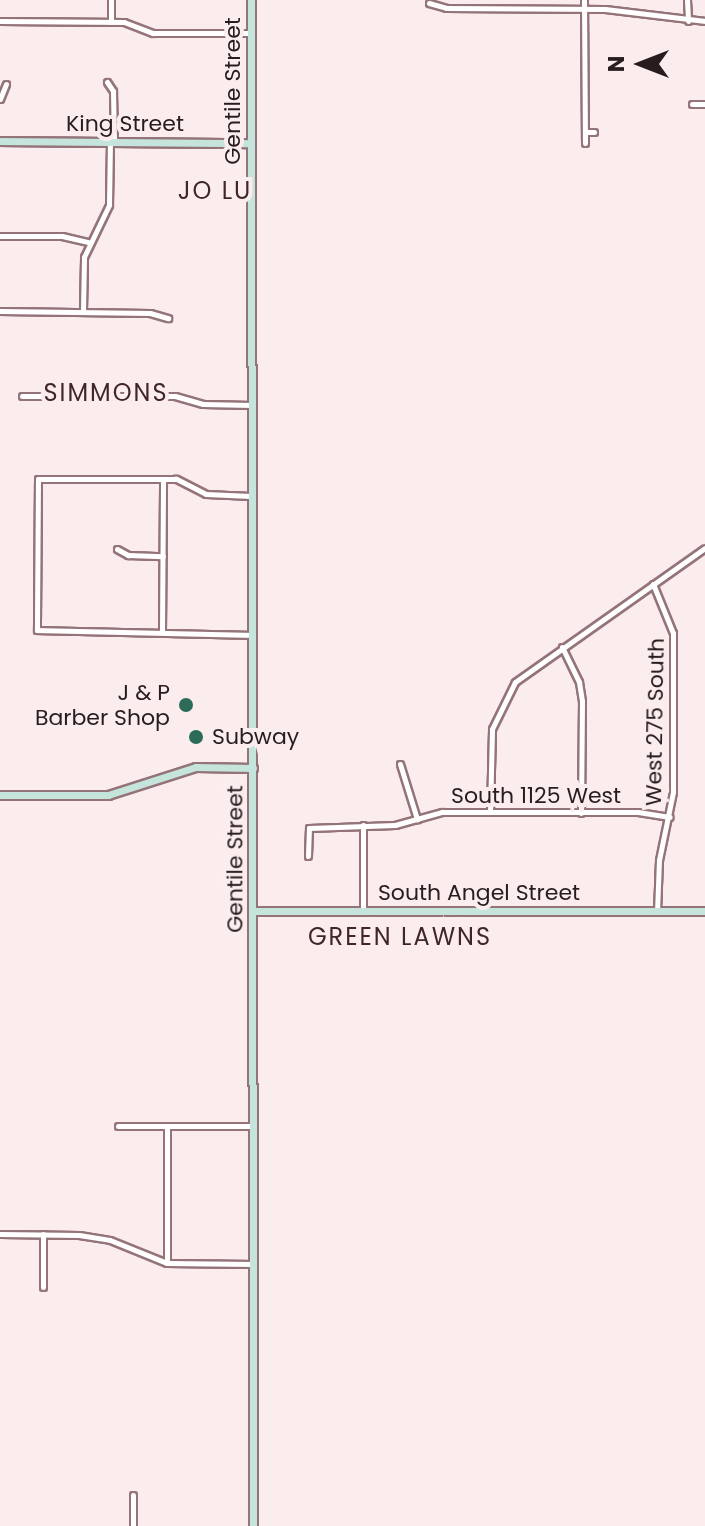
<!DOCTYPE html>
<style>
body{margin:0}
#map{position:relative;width:705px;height:1526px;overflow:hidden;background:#fbedee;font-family:Poppins,sans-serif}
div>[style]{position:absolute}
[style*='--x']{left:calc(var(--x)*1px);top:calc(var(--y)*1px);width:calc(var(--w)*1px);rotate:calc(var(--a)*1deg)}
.roads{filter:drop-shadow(2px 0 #947479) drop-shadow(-2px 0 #947479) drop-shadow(0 2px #947479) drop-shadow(0 -2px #947479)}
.street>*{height:5px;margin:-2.5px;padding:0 2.5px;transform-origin:2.5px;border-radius:2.5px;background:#fff}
.secondary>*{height:7px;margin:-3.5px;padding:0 3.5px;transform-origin:3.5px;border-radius:3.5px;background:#c5e5dc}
.dots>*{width:22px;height:22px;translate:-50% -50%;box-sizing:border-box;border:4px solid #fbedee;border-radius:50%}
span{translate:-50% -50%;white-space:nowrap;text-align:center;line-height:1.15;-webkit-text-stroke:8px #fbedee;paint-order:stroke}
.street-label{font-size:22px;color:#291c1e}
.poi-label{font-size:22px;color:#291c1e}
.right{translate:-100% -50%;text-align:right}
.left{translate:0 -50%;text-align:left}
.neighbourhood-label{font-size:24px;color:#40262a;letter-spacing:2px}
.north{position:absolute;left:601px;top:24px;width:80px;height:80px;-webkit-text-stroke:6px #fbedee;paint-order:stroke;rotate:270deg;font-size:22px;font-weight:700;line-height:32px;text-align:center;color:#291c1e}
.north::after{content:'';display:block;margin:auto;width:28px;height:36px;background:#291c1e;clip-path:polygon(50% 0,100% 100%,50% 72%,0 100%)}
</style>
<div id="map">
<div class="roads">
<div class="street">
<div style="--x:111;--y:0;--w:22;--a:90"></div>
<div style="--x:584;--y:0;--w:143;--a:89.6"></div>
<div style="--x:687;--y:0;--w:21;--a:87"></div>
<div style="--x:429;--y:3;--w:18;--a:16"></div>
<div style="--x:446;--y:8;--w:159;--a:0.4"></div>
<div style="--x:605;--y:9;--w:101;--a:6.8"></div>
<div style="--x:0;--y:21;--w:124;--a:0.5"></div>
<div style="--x:124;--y:22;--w:31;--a:21"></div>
<div style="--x:153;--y:33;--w:98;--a:0"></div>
<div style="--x:107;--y:82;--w:11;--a:56"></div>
<div style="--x:113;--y:91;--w:50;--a:88.9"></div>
<div style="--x:0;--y:99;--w:16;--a:-68"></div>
<div style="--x:692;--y:104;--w:13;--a:0"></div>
<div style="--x:585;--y:132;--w:9;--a:0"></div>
<div style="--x:0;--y:236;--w:62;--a:0"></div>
<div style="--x:62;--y:236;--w:27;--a:13"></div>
<div style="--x:0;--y:311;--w:150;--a:0.8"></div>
<div style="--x:150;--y:313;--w:19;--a:16"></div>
<div style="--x:83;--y:311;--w:54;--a:-88.9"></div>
<div style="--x:84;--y:257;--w:58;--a:-64.3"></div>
<div style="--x:109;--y:205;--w:63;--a:-89.1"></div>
<div style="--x:22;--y:396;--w:153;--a:0"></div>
<div style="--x:175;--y:396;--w:29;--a:16"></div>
<div style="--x:203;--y:404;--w:49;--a:1.2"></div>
<div style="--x:251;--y:496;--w:45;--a:-177.5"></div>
<div style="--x:206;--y:494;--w:34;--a:-153"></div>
<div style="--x:176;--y:479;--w:138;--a:180"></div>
<div style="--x:38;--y:479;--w:151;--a:90.4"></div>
<div style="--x:37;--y:630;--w:215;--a:1.3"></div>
<div style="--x:117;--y:549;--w:13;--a:29"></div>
<div style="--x:128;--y:555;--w:35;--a:2"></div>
<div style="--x:653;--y:584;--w:53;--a:67.8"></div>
<div style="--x:673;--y:633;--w:159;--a:90"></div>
<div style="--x:673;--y:792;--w:69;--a:101.6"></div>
<div style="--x:659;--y:860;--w:51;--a:92.2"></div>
<div style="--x:162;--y:631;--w:152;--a:-89.6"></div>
<div style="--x:562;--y:647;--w:39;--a:64"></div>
<div style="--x:579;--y:682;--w:19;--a:81"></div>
<div style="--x:582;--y:701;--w:112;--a:90.5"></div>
<div style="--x:400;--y:764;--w:58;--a:72.8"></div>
<div style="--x:490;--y:812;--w:83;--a:-88.6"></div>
<div style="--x:492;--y:729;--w:52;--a:-63.9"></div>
<div style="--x:515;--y:682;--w:232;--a:-35.2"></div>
<div style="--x:308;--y:856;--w:28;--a:-88"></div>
<div style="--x:309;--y:828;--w:86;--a:-2"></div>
<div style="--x:395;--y:825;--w:49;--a:-15.5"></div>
<div style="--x:442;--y:812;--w:196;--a:0"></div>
<div style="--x:638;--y:812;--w:32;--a:9"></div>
<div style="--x:363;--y:912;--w:87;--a:-90"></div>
<div style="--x:118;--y:1126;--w:134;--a:0"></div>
<div style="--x:0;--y:1234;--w:79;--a:0.7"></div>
<div style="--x:79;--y:1235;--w:31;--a:9"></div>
<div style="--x:110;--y:1240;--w:61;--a:22"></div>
<div style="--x:167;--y:1263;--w:86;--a:0.7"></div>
<div style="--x:43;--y:1234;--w:53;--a:90"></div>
<div style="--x:167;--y:1263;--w:137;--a:-90"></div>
<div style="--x:133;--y:1495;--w:31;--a:90"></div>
</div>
<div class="secondary">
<div style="--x:251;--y:0;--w:1526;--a:89.92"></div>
<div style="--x:0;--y:141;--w:251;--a:0.5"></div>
<div style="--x:0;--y:795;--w:108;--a:0"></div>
<div style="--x:108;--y:795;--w:92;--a:-17.7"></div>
<div style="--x:196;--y:767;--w:57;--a:1"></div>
<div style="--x:254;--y:911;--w:451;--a:0"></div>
</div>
</div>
<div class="dots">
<div style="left:186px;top:705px;background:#2c6b58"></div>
<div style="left:196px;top:737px;background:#2c6b58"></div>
</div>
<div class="street-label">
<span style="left:233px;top:91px;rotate:-90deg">Gentile Street</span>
<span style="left:125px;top:124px">King Street</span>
<span style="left:655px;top:722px;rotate:-89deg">West 275 South</span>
<span style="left:536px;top:796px">South 1125 West</span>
<span style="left:235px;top:859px;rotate:-90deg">Gentile Street</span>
<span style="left:479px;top:893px">South Angel Street</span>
</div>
<div class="poi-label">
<span class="right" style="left:170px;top:705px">J &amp; P<br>Barber Shop</span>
<span class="left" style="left:212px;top:737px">Subway</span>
</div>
<div class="neighbourhood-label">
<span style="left:215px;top:191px">JO LU</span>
<span style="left:106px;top:393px">SIMMONS</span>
<span style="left:400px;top:937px">GREEN LAWNS</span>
</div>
<div class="north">N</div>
</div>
